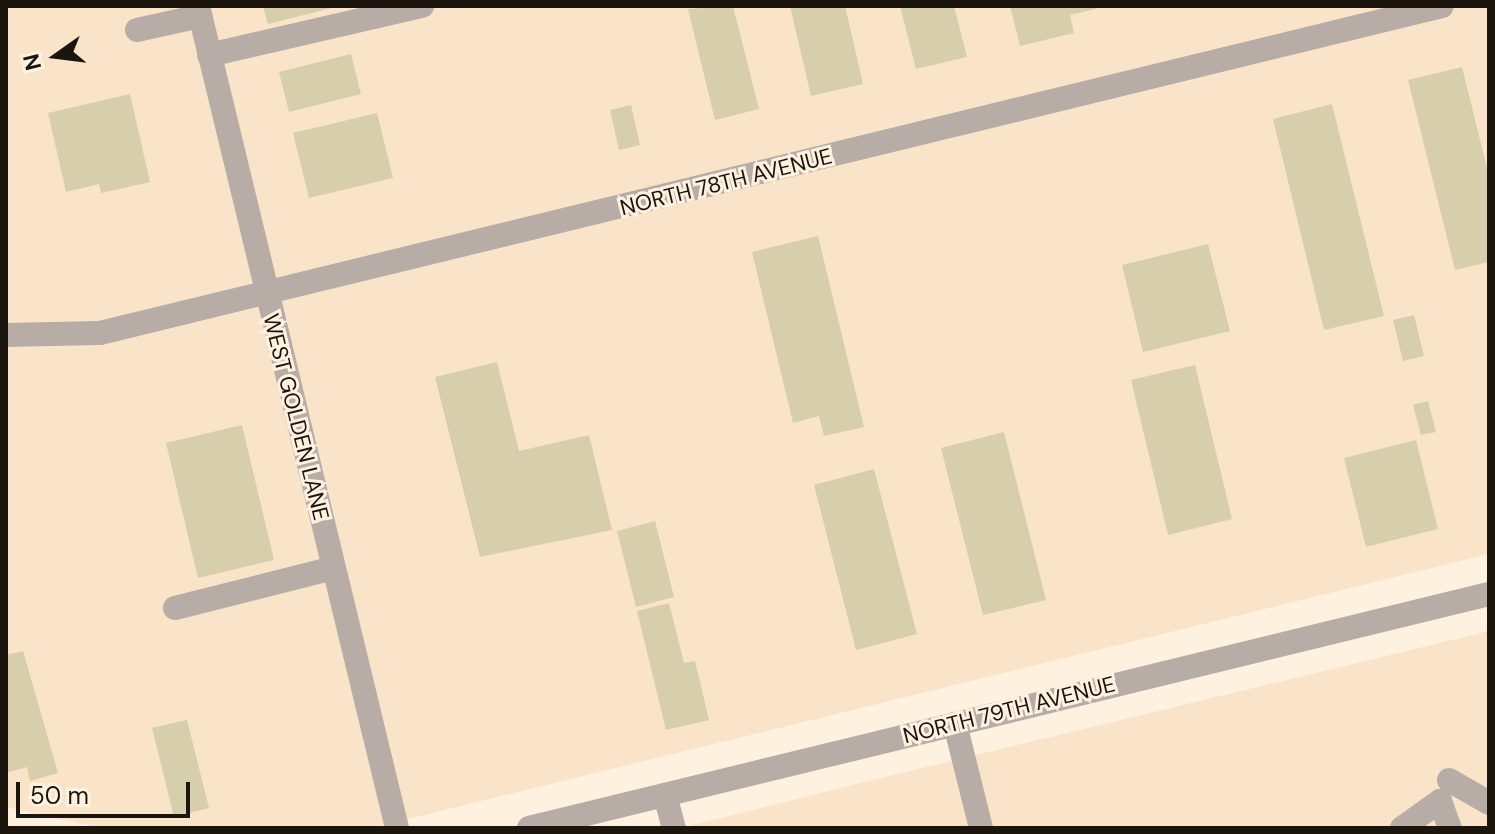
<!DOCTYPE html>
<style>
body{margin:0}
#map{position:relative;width:1495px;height:834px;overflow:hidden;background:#fef1e0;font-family:"DM Sans",sans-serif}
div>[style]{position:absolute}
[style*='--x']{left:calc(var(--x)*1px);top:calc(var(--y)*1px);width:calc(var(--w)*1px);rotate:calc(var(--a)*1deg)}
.built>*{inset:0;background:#fae4c9}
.building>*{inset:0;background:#d7ceab}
.minor>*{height:24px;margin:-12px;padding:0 12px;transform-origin:12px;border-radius:12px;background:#b7aca6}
span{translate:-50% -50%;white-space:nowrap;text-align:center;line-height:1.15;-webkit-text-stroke:6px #fef1e0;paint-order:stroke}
.street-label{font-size:22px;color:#1b150e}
.frame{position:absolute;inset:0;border:8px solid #1b150e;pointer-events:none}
.north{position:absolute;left:16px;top:16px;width:80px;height:80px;-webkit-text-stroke:6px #fef1e0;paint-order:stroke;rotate:256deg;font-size:22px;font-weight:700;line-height:32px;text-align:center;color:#1b150e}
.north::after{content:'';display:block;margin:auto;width:28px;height:36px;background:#1b150e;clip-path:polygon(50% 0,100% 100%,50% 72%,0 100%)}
.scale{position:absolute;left:16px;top:782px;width:174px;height:36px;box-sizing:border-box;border:4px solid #1b150e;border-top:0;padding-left:10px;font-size:24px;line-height:28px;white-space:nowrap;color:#1b150e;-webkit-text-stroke:6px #fef1e0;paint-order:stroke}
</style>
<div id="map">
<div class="built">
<div style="clip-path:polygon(6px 6px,1489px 6px,1489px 554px,371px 828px,101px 828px,6px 807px)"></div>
<div style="clip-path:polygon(1489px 631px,1489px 828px,681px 828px,868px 781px)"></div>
</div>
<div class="building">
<div style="clip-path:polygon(263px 6px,336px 6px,336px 7px,268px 24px)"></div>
<div style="clip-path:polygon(733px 6px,759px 109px,715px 120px,688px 9px)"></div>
<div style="clip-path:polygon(790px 6px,845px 6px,863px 84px,811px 96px)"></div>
<div style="clip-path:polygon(900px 6px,954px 6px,967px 57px,916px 69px)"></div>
<div style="clip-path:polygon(1010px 6px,1103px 6px,1103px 7px,1070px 15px,1074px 33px,1020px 46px)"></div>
<div style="clip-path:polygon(351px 54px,361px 94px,289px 112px,279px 72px)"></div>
<div style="clip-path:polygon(1462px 67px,1489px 176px,1489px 262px,1455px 270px,1408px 80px)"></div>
<div style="clip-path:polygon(130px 94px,150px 182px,101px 193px,99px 184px,66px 192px,48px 113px)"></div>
<div style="clip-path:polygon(1332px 104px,1384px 316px,1324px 330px,1273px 119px)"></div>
<div style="clip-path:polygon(631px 105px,640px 145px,619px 150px,610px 110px)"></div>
<div style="clip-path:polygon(377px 113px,393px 178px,309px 198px,293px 133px)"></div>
<div style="clip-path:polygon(818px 236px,864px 427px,824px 436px,819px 416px,793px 423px,752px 252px)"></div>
<div style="clip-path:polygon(1208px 244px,1230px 331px,1143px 352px,1122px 265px)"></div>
<div style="clip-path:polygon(1414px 315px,1424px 356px,1403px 361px,1393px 320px)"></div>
<div style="clip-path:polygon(497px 362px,519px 451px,589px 435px,612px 530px,480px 557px,435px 377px)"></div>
<div style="clip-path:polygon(1195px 365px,1232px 519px,1168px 535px,1131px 380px)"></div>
<div style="clip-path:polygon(1428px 401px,1436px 432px,1421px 435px,1413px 405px)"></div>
<div style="clip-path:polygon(242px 425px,274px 560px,198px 578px,166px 443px)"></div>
<div style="clip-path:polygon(1004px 432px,1046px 600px,983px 615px,941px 448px)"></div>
<div style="clip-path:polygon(1416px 440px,1438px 529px,1366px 547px,1344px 458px)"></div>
<div style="clip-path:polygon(874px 469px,917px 634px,856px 650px,814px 485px)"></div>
<div style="clip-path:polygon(655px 521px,674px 597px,636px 607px,617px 531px)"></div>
<div style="clip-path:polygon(669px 603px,684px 663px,695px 661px,709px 720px,666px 730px,637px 611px)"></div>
<div style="clip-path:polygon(23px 651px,58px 773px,30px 781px,27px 767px,6px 773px,6px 655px)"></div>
<div style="clip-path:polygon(187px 720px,209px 808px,174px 817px,152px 728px)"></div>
</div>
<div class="minor">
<div style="--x:198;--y:6;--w:846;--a:76.39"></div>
<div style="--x:137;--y:30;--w:65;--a:-12.5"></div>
<div style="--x:209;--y:55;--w:219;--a:-13"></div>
<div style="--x:6;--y:335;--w:94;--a:-1.2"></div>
<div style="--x:100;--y:333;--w:1381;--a:-13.69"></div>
<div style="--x:175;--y:608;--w:163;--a:-14.2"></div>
<div style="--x:955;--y:724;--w:107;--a:76"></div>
<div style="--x:1449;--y:780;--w:46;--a:29.9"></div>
<div style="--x:665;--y:795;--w:34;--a:75"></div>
<div style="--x:529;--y:828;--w:988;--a:-13.7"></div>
<div style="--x:1402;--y:828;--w:47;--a:-35.4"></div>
<div style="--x:1440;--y:801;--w:29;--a:70"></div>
</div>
<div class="street-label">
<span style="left:726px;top:182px;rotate:-14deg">NORTH 78TH AVENUE</span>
<span style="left:296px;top:417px;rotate:76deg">WEST GOLDEN LANE</span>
<span style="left:1009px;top:710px;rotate:-14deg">NORTH 79TH AVENUE</span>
</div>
<div class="frame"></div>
<div class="north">N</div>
<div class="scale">50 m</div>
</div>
